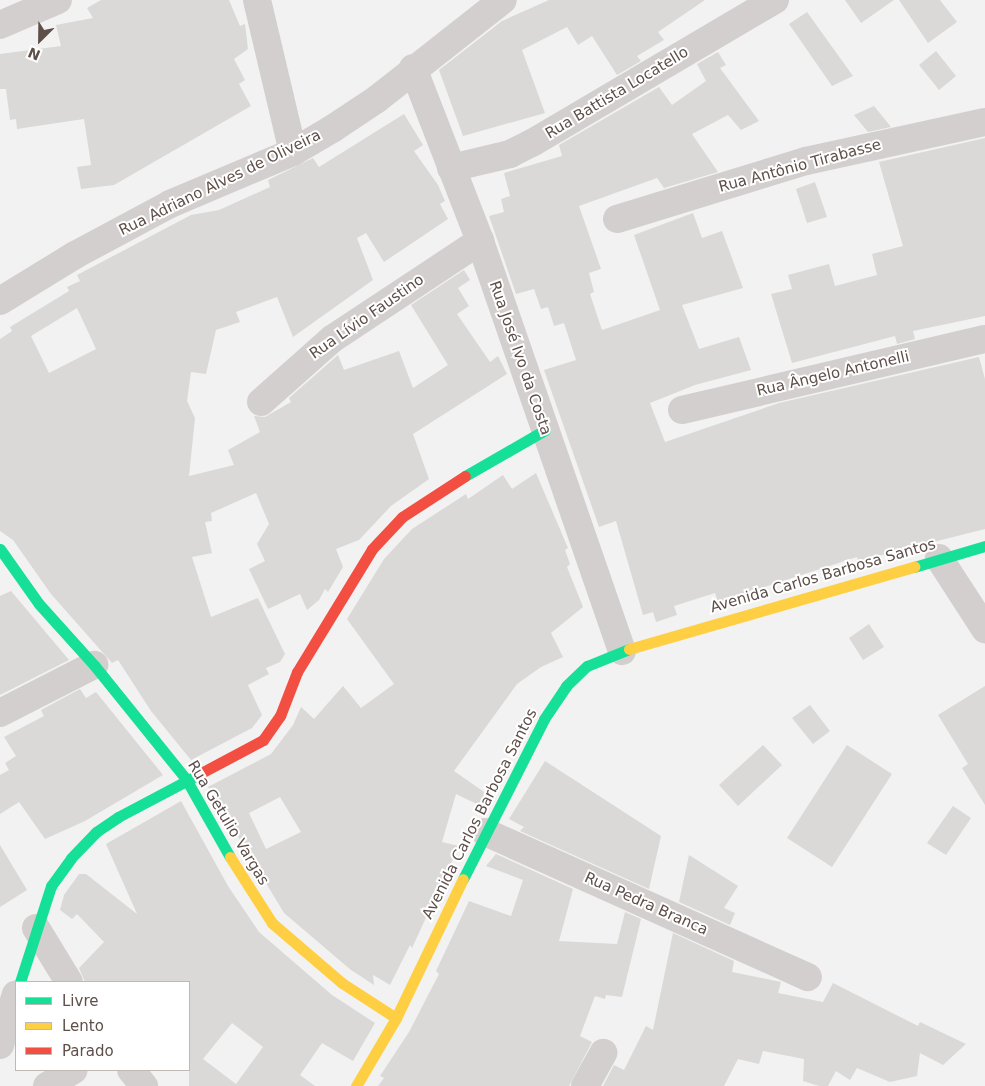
<!DOCTYPE html>
<meta charset="utf-8">
<style>
body{margin:0}
#map{position:relative;width:985px;height:1086px;overflow:hidden;background:#f2f2f2;font-family:"DejaVu Sans",sans-serif}
div>[style]{position:absolute}
[style*='--x']{left:calc(var(--x)*1px);top:calc(var(--y)*1px);width:calc(var(--w)*1px);rotate:calc(var(--a)*1deg)}
.building>*{inset:0;background:#dad9d8}
.street>*{height:28px;margin:-14px;padding:0 14px;transform-origin:14px;border-radius:14px;background:#d3cfce}
.fast>*{height:11px;margin:-5.5px;padding:0 5.5px;transform-origin:5.5px;border-radius:5.5px;background:#16e098}
.slow>*{height:11px;margin:-5.5px;padding:0 5.5px;transform-origin:5.5px;border-radius:5.5px;background:#ffcf43}
.jam>*{height:11px;margin:-5.5px;padding:0 5.5px;transform-origin:5.5px;border-radius:5.5px;background:#f24e42}
span{translate:-50% -50%;white-space:nowrap;text-align:center;line-height:1.15;-webkit-text-stroke:4px #fff;paint-order:stroke}
.street-label{font-size:15px;color:#5e4f49}
.legend{position:absolute;left:15px;top:981px;width:175px;height:90px;box-sizing:border-box;background:#fff;border:1px solid #bfb9b6;margin:0;padding:6px 9px;list-style:none;font-size:15px;color:#5e4f49}
.legend li{display:flex;align-items:center;gap:10px;height:25px}
.legend b{width:25px;border:1px solid #bfb9b6}
.north{position:absolute;left:15px;top:15px;width:50px;height:50px;-webkit-text-stroke:4px #fff;paint-order:stroke;rotate:203deg;font-size:14px;font-weight:700;line-height:20px;text-align:center;color:#5e4f49}
.north::after{content:'';display:block;margin:auto;width:18px;height:22px;background:#5e4f49;clip-path:polygon(50% 0,100% 100%,50% 72%,0 100%)}
</style>
<div id="map">
<div class="building">
<div style="clip-path:polygon(101px 0,229px 0,240px 26px,245px 24px,248px 49px,234px 59px,245px 80px,239px 84px,251px 106px,114px 185px,81px 189px,77px 167px,91px 165px,84px 119px,17px 129px,16px 119px,10px 120px,6px 89px,0 89px,0 54px,61px 46px,56px 25px,93px 18px,87px 8px)"></div>
<div style="clip-path:polygon(549px 0,705px 0,658px 32px,664px 40px,637px 56px,641px 61px,617px 75px,592px 36px,578px 45px,567px 27px,522px 50px,545px 113px,463px 136px,439px 70px,502px 21px)"></div>
<div style="clip-path:polygon(845px 0,894px 0,861px 23px)"></div>
<div style="clip-path:polygon(899px 0,940px 0,957px 22px,928px 43px)"></div>
<div style="clip-path:polygon(807px 12px,853px 76px,832px 86px,789px 24px)"></div>
<div style="clip-path:polygon(936px 51px,956px 76px,939px 90px,919px 65px)"></div>
<div style="clip-path:polygon(718px 52px,726px 65px,720px 68px,759px 121px,741px 130px,728px 115px,692px 134px,718px 172px,664px 188px,657px 178px,579px 206px,601px 269px,589px 273px,594px 292px,590px 294px,602px 330px,660px 310px,634px 235px,693px 213px,702px 238px,722px 231px,743px 288px,682px 305px,699px 349px,739px 337px,751px 370px,695px 385px,650px 403px,665px 442px,779px 403px,979px 357px,985px 379px,985px 529px,858px 561px,857px 557px,718px 602px,715px 593px,674px 606px,677px 615px,656px 622px,653px 612px,643px 615px,616px 521px,599px 527px,544px 370px,576px 360px,564px 323px,554px 326px,548px 307px,541px 309px,534px 289px,516px 294px,489px 216px,504px 212px,501px 199px,510px 196px,504px 173px,562px 156px,559px 145px,659px 87px,672px 105px,706px 81px,697px 64px)"></div>
<div style="clip-path:polygon(874px 106px,891px 127px,868px 132px,854px 115px)"></div>
<div style="clip-path:polygon(evenodd,404px 114px,423px 145px,414px 151px,438px 185px,445px 201px,440px 204px,448px 219px,384px 262px,366px 233px,357px 238px,373px 280px,293px 337px,277px 297px,236px 312px,240px 322px,216px 330px,206px 374px,191px 372px,187px 401px,195px 418px,189px 476px,234px 465px,228px 450px,260px 432px,254px 416px,265px 417px,291px 402px,289px 398px,338px 355px,344px 370px,399px 351px,413px 388px,448px 365px,411px 305px,464px 270px,470px 280px,458px 288px,469px 306px,457px 314px,490px 362px,498px 356px,507px 374px,413px 434px,429px 479px,391px 506px,359px 540px,336px 549px,343px 567px,328px 592px,325px 589px,319px 600px,307px 610px,300px 594px,268px 609px,249px 569px,265px 561px,257px 544px,269px 524px,256px 493px,211px 513px,212px 521px,205px 522px,212px 553px,192px 557px,211px 617px,258px 598px,285px 654px,280px 662px,266px 668px,269px 674px,248px 685px,262px 715px,252px 728px,191px 760px,151px 711px,118px 660px,112px 663px,51px 594px,13px 540px,0 531px,0 339px,12px 331px,10px 327px,69px 291px,67px 287px,80px 281px,77px 275px,191px 215px,219px 210px,270px 187px,268px 180px,313px 158px,319px 167px,404px 114px,77px 308px,96px 349px,49px 373px,31px 336px,77px 308px)"></div>
<div style="clip-path:polygon(985px 138px,985px 316px,913px 331px,915px 339px,897px 344px,895px 336px,792px 363px,771px 294px,792px 289px,788px 275px,829px 264px,835px 286px,877px 275px,872px 254px,903px 246px,879px 162px)"></div>
<div style="clip-path:polygon(815px 182px,827px 217px,807px 223px,796px 189px)"></div>
<div style="clip-path:polygon(evenodd,536px 473px,568px 548px,565px 550px,570px 564px,567px 567px,583px 607px,551px 633px,563px 657px,541px 667px,517px 684px,454px 771px,487px 794px,481px 806px,456px 794px,442px 842px,459px 846px,412px 948px,410px 945px,390px 985px,373px 975px,374px 985px,351px 970px,284px 913px,208px 787px,271px 754px,293px 725px,301px 707px,314px 719px,343px 686px,361px 708px,394px 684px,347px 619px,384px 559px,412px 529px,466px 494px,468px 499px,503px 475px,512px 489px,536px 473px,280px 797px,301px 832px,266px 849px,249px 813px,280px 797px)"></div>
<div style="clip-path:polygon(11px 591px,69px 660px,0 695px,0 596px)"></div>
<div style="clip-path:polygon(869px 624px,884px 647px,863px 660px,849px 638px)"></div>
<div style="clip-path:polygon(985px 686px,985px 805px,962px 768px,968px 764px,938px 715px)"></div>
<div style="clip-path:polygon(80px 689px,86px 698px,96px 692px,163px 775px,85px 821px,45px 839px,19px 802px,0 814px,0 775px,9px 770px,5px 763px,16px 756px,4px 737px,44px 716px,41px 710px)"></div>
<div style="clip-path:polygon(810px 705px,830px 731px,813px 744px,792px 718px)"></div>
<div style="clip-path:polygon(763px 745px,782px 765px,738px 806px,719px 785px)"></div>
<div style="clip-path:polygon(847px 745px,892px 774px,832px 867px,787px 838px)"></div>
<div style="clip-path:polygon(545px 761px,661px 836px,649px 889px,520px 831px,524px 827px,509px 819px)"></div>
<div style="clip-path:polygon(evenodd,181px 801px,228px 886px,259px 932px,332px 995px,375px 1023px,353px 1061px,322px 1043px,300px 1075px,315px 1086px,189px 1086px,189px 982px,85px 982px,79px 968px,104px 942px,77px 914px,72px 919px,60px 910px,64px 895px,79px 874px,86px 874px,137px 914px,106px 844px,181px 801px,232px 1023px,263px 1047px,236px 1084px,203px 1059px,232px 1023px)"></div>
<div style="clip-path:polygon(953px 806px,971px 818px,946px 855px,927px 843px)"></div>
<div style="clip-path:polygon(0 845px,27px 890px,0 907px)"></div>
<div style="clip-path:polygon(496px 854px,573px 889px,559px 941px,617px 944px,625px 912px,641px 919px,622px 997px,606px 995px,605px 999px,595px 996px,580px 1036px,592px 1042px,569px 1086px,378px 1086px,384px 1078px,380px 1076px,409px 1032px,439px 974px,436px 971px,469px 901px,511px 916px,523px 880px,486px 866px)"></div>
<div style="clip-path:polygon(689px 855px,738px 886px,724px 908px,735px 913px,730px 925px,679px 902px)"></div>
<div style="clip-path:polygon(673px 933px,734px 961px,732px 972px,781px 982px,778px 993px,823px 1002px,833px 983px,918px 1026px,920px 1022px,966px 1044px,943px 1065px,920px 1053px,917px 1076px,890px 1082px,857px 1068px,850px 1080px,836px 1071px,828px 1086px,819px 1086px,803px 1081px,804px 1059px,763px 1051px,759px 1064px,738px 1059px,724px 1086px,603px 1086px,614px 1065px,624px 1070px,646px 1026px,653px 1030px)"></div>
</div>
<div class="street">
<div style="--x:257;--y:0;--w:156;--a:76.7"></div>
<div style="--x:0;--y:25;--w:63;--a:-23.3"></div>
<div style="--x:413;--y:68;--w:186;--a:68.8"></div>
<div style="--x:480;--y:241;--w:434;--a:70.9"></div>
<div style="--x:451;--y:168;--w:61;--a:-13.3"></div>
<div style="--x:510;--y:154;--w:25;--a:-27"></div>
<div style="--x:532;--y:143;--w:282;--a:-30.5"></div>
<div style="--x:617;--y:219;--w:198;--a:-17.1"></div>
<div style="--x:806;--y:161;--w:183;--a:-12.3"></div>
<div style="--x:0;--y:301;--w:88;--a:-31.5"></div>
<div style="--x:75;--y:255;--w:108;--a:-28.2"></div>
<div style="--x:170;--y:204;--w:134;--a:-22.9"></div>
<div style="--x:293;--y:152;--w:45;--a:-30.5"></div>
<div style="--x:332;--y:129;--w:54;--a:-33.7"></div>
<div style="--x:377;--y:99;--w:160;--a:-38.2"></div>
<div style="--x:261;--y:402;--w:95;--a:-41.6"></div>
<div style="--x:332;--y:339;--w:178;--a:-33.5"></div>
<div style="--x:682;--y:410;--w:311;--a:-13.2"></div>
<div style="--x:939;--y:558;--w:85;--a:57.1"></div>
<div style="--x:0;--y:713;--w:106;--a:-27.1"></div>
<div style="--x:485;--y:832;--w:354;--a:24.2"></div>
<div style="--x:36;--y:928;--w:63;--a:58.6"></div>
<div style="--x:0;--y:1045;--w:53;--a:-72.6"></div>
<div style="--x:131;--y:1070;--w:21;--a:51"></div>
<div style="--x:47;--y:1086;--w:31;--a:-31"></div>
<div style="--x:585;--y:1086;--w:38;--a:-61"></div>
</div>
<div class="fast">
<div style="--x:465;--y:476;--w:92;--a:-29.9"></div>
<div style="--x:0;--y:549;--w:67;--a:54.7"></div>
<div style="--x:39;--y:604;--w:82;--a:48"></div>
<div style="--x:94;--y:665;--w:146;--a:51.1"></div>
<div style="--x:186;--y:779;--w:90;--a:60.6"></div>
<div style="--x:914;--y:567;--w:74;--a:-16.5"></div>
<div style="--x:463;--y:879;--w:179;--a:-63.1"></div>
<div style="--x:544;--y:719;--w:40;--a:-56"></div>
<div style="--x:566;--y:686;--w:29;--a:-44"></div>
<div style="--x:587;--y:666;--w:45;--a:-22"></div>
<div style="--x:20;--y:982;--w:101;--a:-72.1"></div>
<div style="--x:51;--y:886;--w:34;--a:-54"></div>
<div style="--x:71;--y:858;--w:36;--a:-46"></div>
<div style="--x:96;--y:832;--w:27;--a:-34"></div>
<div style="--x:118;--y:817;--w:94;--a:-27.9"></div>
</div>
<div class="slow">
<div style="--x:629;--y:649;--w:297;--a:-16.1"></div>
<div style="--x:230;--y:857;--w:78;--a:57.5"></div>
<div style="--x:272;--y:923;--w:92;--a:40.6"></div>
<div style="--x:342;--y:983;--w:64;--a:32.9"></div>
<div style="--x:356;--y:1086;--w:79;--a:-59.5"></div>
<div style="--x:396;--y:1018;--w:154;--a:-64.3"></div>
</div>
<div class="jam">
<div style="--x:201;--y:773;--w:70;--a:-28"></div>
<div style="--x:263;--y:740;--w:29;--a:-55"></div>
<div style="--x:280;--y:716;--w:47;--a:-68.9"></div>
<div style="--x:297;--y:672;--w:144;--a:-58.6"></div>
<div style="--x:372;--y:549;--w:44;--a:-46.8"></div>
<div style="--x:402;--y:517;--w:75;--a:-33.1"></div>
</div>
<div class="street-label">
<span style="left:617px;top:93px;rotate:-31deg">Rua Battista Locatello</span>
<span style="left:800px;top:166px;rotate:-15deg">Rua Antônio Tirabasse</span>
<span style="left:220px;top:183px;rotate:-26deg">Rua Adriano Alves de Oliveira</span>
<span style="left:367px;top:317px;rotate:-35deg">Rua Lívio Faustino</span>
<span style="left:520px;top:358px;rotate:71deg">Rua José Ivo da Costa</span>
<span style="left:833px;top:374px;rotate:-13deg">Rua Ângelo Antonelli</span>
<span style="left:823px;top:576px;rotate:-16deg">Avenida Carlos Barbosa Santos</span>
<span style="left:480px;top:814px;rotate:-63deg">Avenida Carlos Barbosa Santos</span>
<span style="left:228px;top:823px;rotate:59deg">Rua Getulio Vargas</span>
<span style="left:646px;top:904px;rotate:24deg">Rua Pedra Branca</span>
</div>
<ul class="legend">
<li><b style="height:6px;background:#16e098"></b>Livre</li>
<li><b style="height:6px;background:#ffcf43"></b>Lento</li>
<li><b style="height:6px;background:#f24e42"></b>Parado</li>
</ul>
<div class="north">N</div>
</div>
